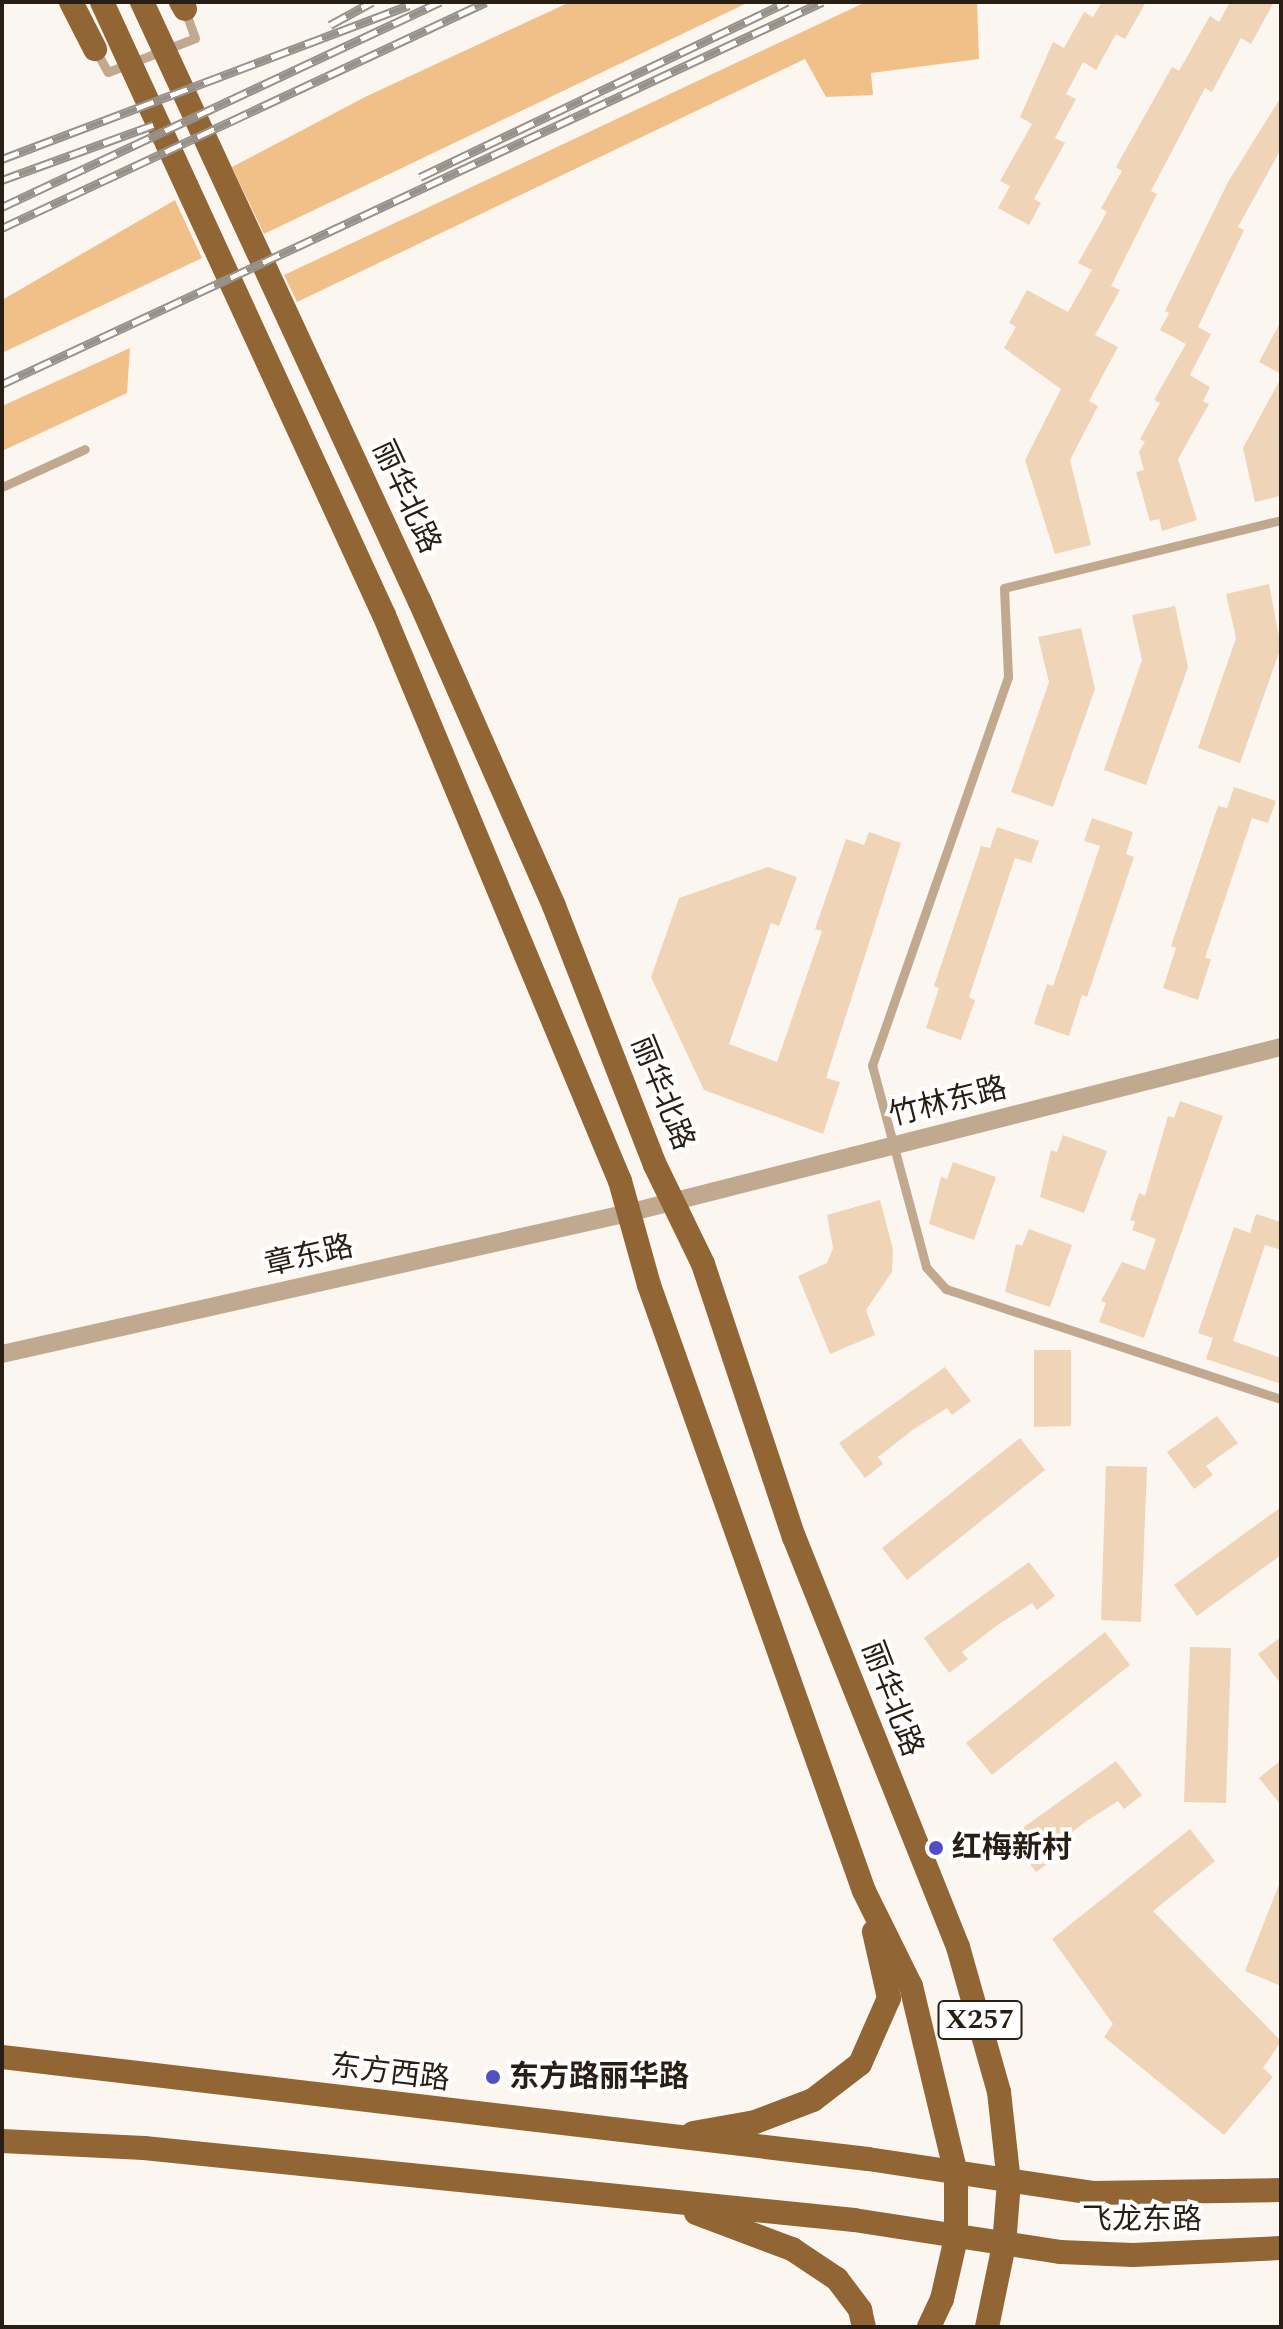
<!DOCTYPE html>
<meta charset="utf-8">
<style>
body{margin:0}
#map{position:relative;width:1283px;height:2329px;overflow:hidden;background:#fcf6f0;font-family:Spectral,"Noto Sans SC",serif}
div>[style]{position:absolute}
[style*='--x']{left:calc(var(--x)*1px);top:calc(var(--y)*1px);width:calc(var(--w)*1px);rotate:calc(var(--a)*1deg)}
.green>*{inset:0;background:#f1c089}
.building>*{inset:0;background:#efd4b8}
.lane>*{height:9px;margin:-4.5px;padding:0 4.5px;transform-origin:4.5px;border-radius:4.5px;background:#c1a98f}
.street>*{height:18px;margin:-9px;padding:0 9px;transform-origin:9px;border-radius:9px;background:#c1a98f}
.primary>*{height:24px;margin:-12px;padding:0 12px;transform-origin:12px;border-radius:12px;background:#916634}
.rail>*{height:9px;margin-top:-4.5px;transform-origin:0;background:repeating-linear-gradient(90deg,#fff 0 18px,#989189 0 36px);box-sizing:border-box;border-block:2px solid #989189}
.dots>*{width:22px;height:22px;translate:-50% -50%;box-sizing:border-box;border:4px solid #fff;border-radius:50%}
span{translate:-50% -50%;white-space:nowrap;text-align:center;line-height:1.15;-webkit-text-stroke:8px #fff;paint-order:stroke}
.shield-label span{padding:2px 6px;background:#fff;border:2px solid;border-radius:6px;-webkit-text-stroke-width:0}
.shield-label{font-size:28px;color:#281e14;font-weight:700}
.street-label{font-size:30px;color:#281e14}
.poi-label{font-size:30px;color:#281e14;font-weight:700}
.left{translate:0 -50%;text-align:left}
.frame{position:absolute;inset:0;border:4px solid #281e14;pointer-events:none}
</style>
<div id="map">
<div class="green">
<div style="clip-path:polygon(570px 2px,749px 2px,264px 234px,232px 167px,367px 96px)"></div>
<div style="clip-path:polygon(866px 2px,977px 2px,979px 59px,871px 73px,873px 95px,826px 97px,805px 59px,297px 302px,284px 275px)"></div>
<div style="clip-path:polygon(175px 200px,202px 258px,2px 353px,2px 300px)"></div>
<div style="clip-path:polygon(130px 348px,127px 393px,2px 451px,2px 406px)"></div>
</div>
<div class="building">
<div style="clip-path:polygon(1102px 2px,1146px 2px,1125px 39px,1116px 34px,1096px 70px,1083px 62px,1066px 94px,1076px 99px,1055px 138px,1065px 143px,1034px 199px,1041px 203px,1029px 225px,998px 208px,1010px 186px,1000px 181px,1032px 124px,1020px 117px,1053px 42px,1064px 48px,1084px 12px,1093px 17px)"></div>
<div style="clip-path:polygon(1230px 2px,1274px 2px,1251px 44px,1241px 38px,1212px 92px,1205px 88px,1151px 191px,1157px 194px,1111px 286px,1120px 290px,1095px 335px,1118px 347px,1089px 401px,1098px 406px,1070px 460px,1091px 545px,1055px 554px,1025px 460px,1061px 389px,1004px 348px,1016px 327px,1009px 323px,1027px 290px,1068px 312px,1092px 270px,1078px 263px,1107px 212px,1101px 208px,1122px 171px,1116px 167px,1172px 67px,1179px 71px,1210px 16px,1219px 22px)"></div>
<div style="clip-path:polygon(1281px 97px,1281px 149px,1238px 227px,1244px 230px,1198px 327px,1211px 334px,1190px 375px,1210px 387px,1203px 401px,1209px 404px,1178px 459px,1197px 520px,1162px 531px,1159px 519px,1150px 521px,1136px 472px,1144px 470px,1139px 452px,1145px 442px,1140px 439px,1160px 403px,1154px 400px,1186px 344px,1160px 330px,1169px 313px,1165px 311px,1228px 182px)"></div>
<div style="clip-path:polygon(1281px 321px,1281px 374px,1259px 362px)"></div>
<div style="clip-path:polygon(1281px 378px,1281px 496px,1255px 502px,1243px 448px)"></div>
<div style="clip-path:polygon(1269px 584px,1281px 647px,1240px 763px,1198px 748px,1236px 638px,1226px 594px)"></div>
<div style="clip-path:polygon(1175px 606px,1188px 667px,1146px 785px,1104px 770px,1142px 660px,1132px 615px)"></div>
<div style="clip-path:polygon(1081px 628px,1095px 689px,1053px 807px,1011px 792px,1049px 682px,1038px 637px)"></div>
<div style="clip-path:polygon(1234px 787px,1276px 801px,1268px 823px,1252px 818px,1205px 958px,1211px 959px,1198px 1000px,1163px 988px,1176px 948px,1171px 946px,1218px 806px,1227px 808px)"></div>
<div style="clip-path:polygon(1092px 818px,1133px 832px,1126px 854px,1134px 857px,1087px 997px,1082px 995px,1069px 1036px,1034px 1024px,1047px 984px,1053px 986px,1100px 846px,1084px 841px)"></div>
<div style="clip-path:polygon(997px 827px,1039px 841px,1031px 863px,1015px 858px,969px 997px,975px 1000px,961px 1040px,926px 1028px,939px 988px,934px 986px,981px 846px,990px 848px)"></div>
<div style="clip-path:polygon(869px 832px,901px 843px,826px 1078px,840px 1082px,823px 1134px,704px 1090px,651px 977px,679px 898px,768px 867px,797px 877px,779px 926px,771px 923px,729px 1044px,777px 1062px,822px 931px,815px 929px,846px 839px,864px 845px)"></div>
<div style="clip-path:polygon(1180px 1101px,1223px 1116px,1144px 1338px,1099px 1322px,1106px 1303px,1101px 1301px,1122px 1262px,1145px 1270px,1156px 1239px,1132px 1230px,1135px 1222px,1130px 1220px,1139px 1193px,1145px 1196px,1168px 1116px,1174px 1118px)"></div>
<div style="clip-path:polygon(1063px 1135px,1107px 1151px,1084px 1213px,1040px 1197px,1051px 1150px,1057px 1152px)"></div>
<div style="clip-path:polygon(953px 1162px,996px 1177px,974px 1240px,929px 1224px,941px 1177px,947px 1179px)"></div>
<div style="clip-path:polygon(880px 1200px,893px 1249px,892px 1272px,866px 1310px,875px 1335px,830px 1354px,798px 1276px,827px 1263px,833px 1248px,827px 1215px)"></div>
<div style="clip-path:polygon(1256px 1214px,1281px 1222px,1281px 1250px,1265px 1245px,1233px 1341px,1281px 1358px,1281px 1384px,1206px 1359px,1213px 1338px,1198px 1333px,1234px 1227px,1250px 1233px)"></div>
<div style="clip-path:polygon(1029px 1229px,1072px 1245px,1050px 1307px,1005px 1292px,1016px 1244px,1022px 1246px)"></div>
<div style="clip-path:polygon(1034px 1350px,1071px 1350px,1071px 1426px,1034px 1427px)"></div>
<div style="clip-path:polygon(945px 1367px,971px 1401px,952px 1415px,947px 1408px,914px 1429px,878px 1457px,883px 1464px,865px 1478px,839px 1443px)"></div>
<div style="clip-path:polygon(1217px 1416px,1238px 1443px,1206px 1466px,1213px 1475px,1194px 1489px,1167px 1452px)"></div>
<div style="clip-path:polygon(1020px 1438px,1045px 1470px,907px 1580px,882px 1548px)"></div>
<div style="clip-path:polygon(1106px 1466px,1147px 1467px,1141px 1622px,1101px 1620px)"></div>
<div style="clip-path:polygon(1281px 1507px,1281px 1555px,1197px 1616px,1174px 1585px)"></div>
<div style="clip-path:polygon(1029px 1562px,1055px 1596px,1037px 1610px,1032px 1603px,999px 1624px,962px 1652px,968px 1659px,949px 1673px,924px 1638px)"></div>
<div style="clip-path:polygon(1105px 1632px,1130px 1665px,992px 1775px,966px 1743px)"></div>
<div style="clip-path:polygon(1281px 1637px,1281px 1684px,1258px 1654px)"></div>
<div style="clip-path:polygon(1190px 1647px,1231px 1648px,1226px 1803px,1184px 1802px)"></div>
<div style="clip-path:polygon(1281px 1760px,1281px 1805px,1259px 1778px)"></div>
<div style="clip-path:polygon(1116px 1761px,1142px 1795px,1124px 1809px,1118px 1801px,1085px 1822px,1049px 1850px,1055px 1858px,1036px 1872px,1010px 1837px)"></div>
<div style="clip-path:polygon(1190px 1829px,1215px 1861px,1153px 1911px,1281px 2041px,1263px 2068px,1273px 2077px,1224px 2135px,1104px 2037px,1113px 2024px,1052px 1939px)"></div>
<div style="clip-path:polygon(1280px 1882px,1281px 1882px,1281px 1986px,1245px 1971px)"></div>
</div>
<div class="lane">
<div style="--x:95;--y:49;--w:26;--a:61"></div>
<div style="--x:108;--y:72;--w:93;--a:-21.3"></div>
<div style="--x:195;--y:38;--w:30;--a:-110"></div>
<div style="--x:2;--y:487;--w:91;--a:-24.6"></div>
<div style="--x:1281;--y:520;--w:285;--a:166.2"></div>
<div style="--x:1004;--y:588;--w:89;--a:87.4"></div>
<div style="--x:1008;--y:677;--w:411;--a:109.3"></div>
<div style="--x:872;--y:1065;--w:209;--a:75"></div>
<div style="--x:926;--y:1267;--w:30;--a:48"></div>
<div style="--x:946;--y:1289;--w:353;--a:18.2"></div>
</div>
<div class="street">
<div style="--x:2;--y:1354;--w:642;--a:-12.69"></div>
<div style="--x:628;--y:1213;--w:674;--a:-14.26"></div>
</div>
<div class="primary">
<div style="--x:71;--y:2;--w:53;--a:62.9"></div>
<div style="--x:102;--y:2;--w:675;--a:65.3"></div>
<div style="--x:384;--y:615;--w:613;--a:67.37"></div>
<div style="--x:620;--y:1181;--w:108;--a:74.4"></div>
<div style="--x:649;--y:1285;--w:643;--a:70.47"></div>
<div style="--x:864;--y:1891;--w:106;--a:63.7"></div>
<div style="--x:911;--y:1986;--w:192;--a:76.5"></div>
<div style="--x:956;--y:2173;--w:65;--a:90"></div>
<div style="--x:956;--y:2238;--w:63;--a:102.9"></div>
<div style="--x:942;--y:2299;--w:31;--a:115"></div>
<div style="--x:142;--y:2;--w:661;--a:65.14"></div>
<div style="--x:420;--y:602;--w:332;--a:66.2"></div>
<div style="--x:554;--y:906;--w:278;--a:68.7"></div>
<div style="--x:655;--y:1165;--w:110;--a:64.1"></div>
<div style="--x:703;--y:1264;--w:288;--a:71.6"></div>
<div style="--x:794;--y:1537;--w:442;--a:68.2"></div>
<div style="--x:958;--y:1947;--w:151;--a:74.2"></div>
<div style="--x:999;--y:2092;--w:91;--a:83.7"></div>
<div style="--x:1009;--y:2182;--w:63;--a:94.5"></div>
<div style="--x:1004;--y:2245;--w:84;--a:101.7"></div>
<div style="--x:181;--y:2;--w:8;--a:60"></div>
<div style="--x:2;--y:2057;--w:872;--a:6.72"></div>
<div style="--x:868;--y:2159;--w:227;--a:8.6"></div>
<div style="--x:1092;--y:2193;--w:189;--a:-0.9"></div>
<div style="--x:693;--y:2133;--w:63;--a:-10.1"></div>
<div style="--x:755;--y:2122;--w:62;--a:-20.8"></div>
<div style="--x:813;--y:2100;--w:59;--a:-37.5"></div>
<div style="--x:860;--y:2064;--w:72;--a:-66.3"></div>
<div style="--x:889;--y:1998;--w:68;--a:-102.8"></div>
<div style="--x:2;--y:2141;--w:142;--a:2.8"></div>
<div style="--x:144;--y:2148;--w:714;--a:5.79"></div>
<div style="--x:854;--y:2220;--w:208;--a:8.8"></div>
<div style="--x:1060;--y:2252;--w:73;--a:2.4"></div>
<div style="--x:1133;--y:2255;--w:148;--a:-2.7"></div>
<div style="--x:696;--y:2213;--w:103;--a:20.6"></div>
<div style="--x:792;--y:2249;--w:54;--a:33.7"></div>
<div style="--x:837;--y:2279;--w:39;--a:53"></div>
<div style="--x:860;--y:2310;--w:17;--a:77"></div>
</div>
<div class="rail">
<div style="--x:330;--y:25;--w:48;--a:-28.7"></div>
<div style="--x:2;--y:159;--w:435;--a:-20.7"></div>
<div style="--x:420;--y:177;--w:407;--a:-25.5"></div>
<div style="--x:2;--y:180;--w:161;--a:-20"></div>
<div style="--x:2;--y:207;--w:484;--a:-25.1"></div>
<div style="--x:2;--y:228;--w:534;--a:-25.03"></div>
<div style="--x:2;--y:384;--w:905;--a:-24.98"></div>
</div>
<div class="dots">
<div style="left:936px;top:1848px;background:#524fc6"></div>
<div style="left:493px;top:2077px;background:#524fc6"></div>
</div>
<div class="shield-label">
<span style="left:980px;top:2020px">X257</span>
</div>
<div class="street-label">
<span style="left:406px;top:497px;rotate:65deg">丽华北路</span>
<span style="left:662px;top:1093px;rotate:68deg">丽华北路</span>
<span style="left:948px;top:1102px;rotate:-14deg">竹林东路</span>
<span style="left:309px;top:1256px;rotate:-13deg">章东路</span>
<span style="left:892px;top:1699px;rotate:69deg">丽华北路</span>
<span style="left:390px;top:2073px;rotate:7deg">东方西路</span>
<span style="left:1142px;top:2220px">飞龙东路</span>
</div>
<div class="poi-label">
<span class="left" style="left:952px;top:1848px">红梅新村</span>
<span class="left" style="left:509px;top:2077px">东方路丽华路</span>
</div>
<div class="frame"></div>
</div>
